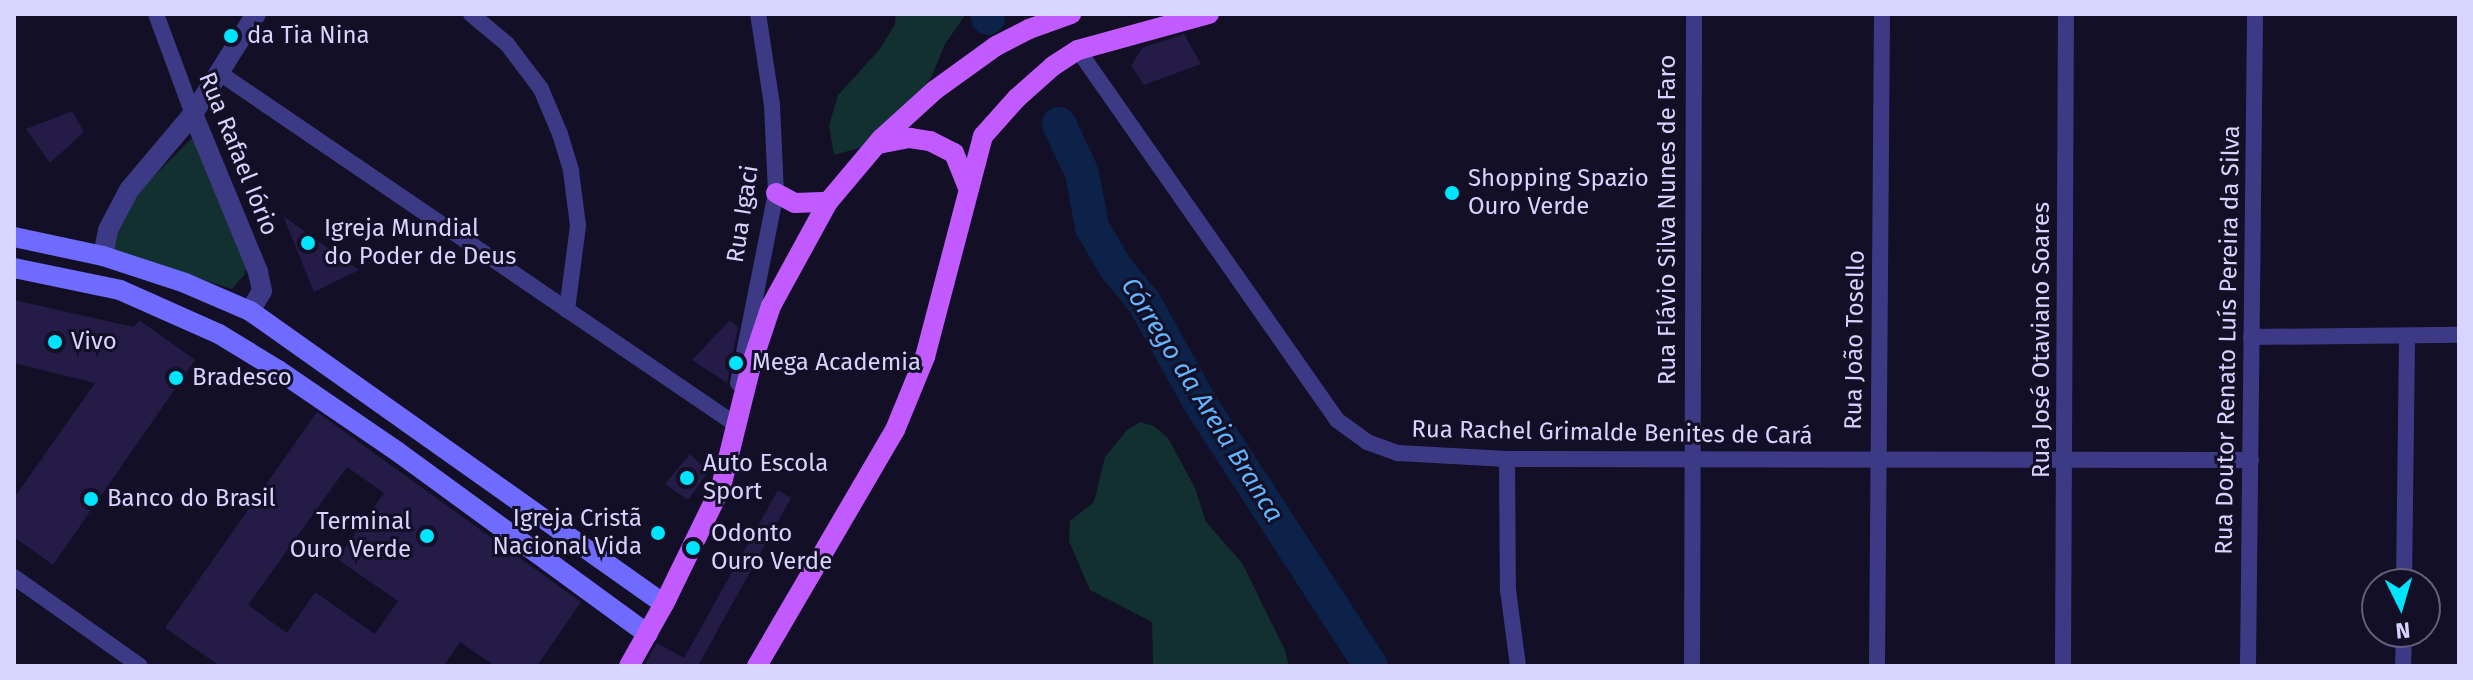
<!DOCTYPE html>
<meta charset="utf-8">
<style>
body{margin:0}
#map{position:relative;width:2473px;height:680px;overflow:hidden;background:#130f26;font-family:"Fira Sans",sans-serif}
div>[style]{position:absolute}
[style*='--x']{left:calc(var(--x)*1px);top:calc(var(--y)*1px);width:calc(var(--w)*1px);rotate:calc(var(--a)*1deg)}
.green>*{inset:0;background:#12302f}
.river>*{height:34px;margin:-17px;padding:0 17px;transform-origin:17px;border-radius:17px;background:#0c2248}
.building>*{inset:0;background:#241b47}
.minor>*{height:16px;margin:-8px;padding:0 8px;transform-origin:8px;border-radius:8px;background:#3d3a85}
.tertiary>*{height:20px;margin:-10px;padding:0 10px;transform-origin:10px;border-radius:10px;background:#3d3a85}
.secondary>*{height:20px;margin:-10px;padding:0 10px;transform-origin:10px;border-radius:10px;background:#6f6bff}
.primary>*{height:20px;margin:-10px;padding:0 10px;transform-origin:10px;border-radius:10px;background:#c25bff}
.dots>*{width:22px;height:22px;translate:-50% -50%;box-sizing:border-box;border:4px solid #130f26;border-radius:50%}
span{translate:-50% -50%;white-space:nowrap;text-align:center;line-height:1.15;-webkit-text-stroke:6px #130f26;paint-order:stroke}
.poi-label{font-size:24px;color:#d9d4ff}
.left{translate:0 -50%;text-align:left}
.right{translate:-100% -50%;text-align:right}
.street-label{font-size:24px;color:#d9d4ff}
.water-label{font-size:26px;color:#62b6ff;font-style:italic}
.frame{position:absolute;inset:0;border:16px solid #d9d4ff;pointer-events:none}
.north{position:absolute;left:2361px;top:568px;width:80px;height:80px;box-sizing:border-box;background:#130f26;border:2px solid #625e7d;border-radius:50%;rotate:175deg;font-size:22px;font-weight:700;line-height:32px;text-align:center;color:#d9d4ff}
.north::after{content:'';display:block;margin:auto;width:28px;height:36px;background:#00e5ff;clip-path:polygon(50% 0,100% 100%,50% 72%,0 100%)}
</style>
<div id="map">
<div class="green">
<div style="clip-path:polygon(896px 14px,966px 14px,945px 44px,931px 78px,911px 103px,863px 147px,834px 155px,829px 126px,838px 95px,880px 49px,895px 24px)"></div>
<div style="clip-path:polygon(194px 136px,249px 259px,244px 275px,232px 289px,114px 252px,116px 231px,136px 194px)"></div>
<div style="clip-path:polygon(1140px 422px,1154px 426px,1168px 438px,1195px 488px,1206px 522px,1242px 563px,1285px 650px,1289px 666px,1153px 666px,1152px 622px,1090px 590px,1069px 541px,1070px 521px,1094px 502px,1105px 457px,1127px 430px)"></div>
</div>
<div class="river">
<div style="--x:987;--y:14;--w:4;--a:76"></div>
<div style="--x:1059;--y:124;--w:54;--a:64.9"></div>
<div style="--x:1082;--y:173;--w:55;--a:79.5"></div>
<div style="--x:1092;--y:227;--w:48;--a:59.7"></div>
<div style="--x:1116;--y:268;--w:44;--a:50.5"></div>
<div style="--x:1144;--y:302;--w:119;--a:60.9"></div>
<div style="--x:1202;--y:406;--w:310;--a:57"></div>
</div>
<div class="building">
<div style="clip-path:polygon(1184px 34px,1201px 64px,1144px 85px,1131px 66px,1142px 48px)"></div>
<div style="clip-path:polygon(72px 111px,84px 132px,50px 163px,26px 129px)"></div>
<div style="clip-path:polygon(283px 216px,359px 270px,314px 292px)"></div>
<div style="clip-path:polygon(14px 300px,134px 327px,139px 320px,195px 360px,53px 565px,14px 537px,14px 498px,95px 383px,14px 363px)"></div>
<div style="clip-path:polygon(730px 320px,738px 327px,727px 383px,692px 360px)"></div>
<div style="clip-path:polygon(evenodd,317px 412px,581px 602px,537px 666px,495px 666px,460px 642px,444px 666px,220px 666px,165px 628px,317px 412px,347px 467px,384px 493px,337px 559px,398px 601px,375px 634px,315px 592px,287px 633px,248px 605px,347px 467px)"></div>
<div style="clip-path:polygon(690px 454px,708px 472px,688px 500px,665px 484px)"></div>
<div style="clip-path:polygon(778px 490px,791px 498px,698px 666px,644px 666px,657px 643px,684px 658px)"></div>
</div>
<div class="minor">
<div style="--x:156;--y:14;--w:107;--a:69.7"></div>
<div style="--x:471;--y:14;--w:47;--a:39.8"></div>
<div style="--x:507;--y:44;--w:56;--a:52.9"></div>
<div style="--x:541;--y:89;--w:49;--a:67.1"></div>
<div style="--x:560;--y:134;--w:39;--a:73"></div>
<div style="--x:571;--y:171;--w:55;--a:82.7"></div>
<div style="--x:578;--y:226;--w:85;--a:97.5"></div>
<div style="--x:1078;--y:50;--w:452;--a:55"></div>
<div style="--x:1337;--y:420;--w:37;--a:36"></div>
<div style="--x:1367;--y:442;--w:33;--a:20"></div>
<div style="--x:1398;--y:453;--w:109;--a:3.2"></div>
<div style="--x:1507;--y:459;--w:744;--a:0.08"></div>
<div style="--x:218;--y:72;--w:629;--a:34.25"></div>
<div style="--x:2251;--y:337;--w:208;--a:-0.6"></div>
<div style="--x:738;--y:383;--w:194;--a:-78.7"></div>
<div style="--x:776;--y:193;--w:88;--a:-92.6"></div>
<div style="--x:772;--y:105;--w:92;--a:-98.7"></div>
<div style="--x:1507;--y:459;--w:131;--a:89.6"></div>
<div style="--x:1508;--y:590;--w:77;--a:82.5"></div>
<div style="--x:14;--y:577;--w:154;--a:35.2"></div>
<div style="--x:2404;--y:584;--w:248;--a:-89.3"></div>
<div style="--x:1692;--y:666;--w:652;--a:-89.82"></div>
<div style="--x:1877;--y:666;--w:652;--a:-89.56"></div>
<div style="--x:2063;--y:666;--w:652;--a:-89.74"></div>
<div style="--x:2248;--y:666;--w:652;--a:-89.38"></div>
<div style="--x:2403;--y:666;--w:34;--a:-88"></div>
</div>
<div class="tertiary">
<div style="--x:193;--y:114;--w:171;--a:67.6"></div>
<div style="--x:258;--y:272;--w:19;--a:78"></div>
<div style="--x:262;--y:291;--w:23;--a:121"></div>
<div style="--x:103;--y:256;--w:26;--a:-79"></div>
<div style="--x:108;--y:230;--w:45;--a:-62.3"></div>
<div style="--x:129;--y:190;--w:99;--a:-49.9"></div>
<div style="--x:193;--y:114;--w:118;--a:-57.8"></div>
</div>
<div class="secondary">
<div style="--x:14;--y:237;--w:91;--a:12.1"></div>
<div style="--x:103;--y:256;--w:86;--a:18.2"></div>
<div style="--x:185;--y:283;--w:71;--a:23.3"></div>
<div style="--x:250;--y:311;--w:507;--a:35.29"></div>
<div style="--x:14;--y:268;--w:108;--a:11.7"></div>
<div style="--x:120;--y:290;--w:108;--a:24"></div>
<div style="--x:219;--y:334;--w:69;--a:31.4"></div>
<div style="--x:278;--y:370;--w:145;--a:34.3"></div>
<div style="--x:398;--y:452;--w:309;--a:36.1"></div>
</div>
<div class="primary">
<div style="--x:878;--y:144;--w:33;--a:-11"></div>
<div style="--x:910;--y:138;--w:20;--a:9"></div>
<div style="--x:930;--y:141;--w:27;--a:27"></div>
<div style="--x:954;--y:153;--w:35;--a:68"></div>
<div style="--x:776;--y:193;--w:21;--a:28"></div>
<div style="--x:795;--y:203;--w:33;--a:-2"></div>
<div style="--x:629;--y:666;--w:71;--a:-60.6"></div>
<div style="--x:664;--y:604;--w:130;--a:-64"></div>
<div style="--x:721;--y:487;--w:125;--a:-76.1"></div>
<div style="--x:751;--y:366;--w:63;--a:-71.6"></div>
<div style="--x:771;--y:306;--w:119;--a:-61.3"></div>
<div style="--x:828;--y:202;--w:82;--a:-49.9"></div>
<div style="--x:881;--y:139;--w:73;--a:-42.2"></div>
<div style="--x:935;--y:90;--w:75;--a:-35.8"></div>
<div style="--x:996;--y:46;--w:37;--a:-27"></div>
<div style="--x:1029;--y:29;--w:45;--a:-19.7"></div>
<div style="--x:757;--y:666;--w:273;--a:-59.7"></div>
<div style="--x:895;--y:430;--w:79;--a:-67.7"></div>
<div style="--x:925;--y:357;--w:228;--a:-75.3"></div>
<div style="--x:983;--y:136;--w:51;--a:-48.2"></div>
<div style="--x:1017;--y:98;--w:48;--a:-41.6"></div>
<div style="--x:1053;--y:66;--w:30;--a:-33"></div>
<div style="--x:1078;--y:50;--w:136;--a:-15.4"></div>
</div>
<div class="dots">
<div style="left:231px;top:36px;background:#00e5ff"></div>
<div style="left:1452px;top:193px;background:#00e5ff"></div>
<div style="left:308px;top:243px;background:#00e5ff"></div>
<div style="left:55px;top:342px;background:#00e5ff"></div>
<div style="left:736px;top:363px;background:#00e5ff"></div>
<div style="left:176px;top:378px;background:#00e5ff"></div>
<div style="left:687px;top:478px;background:#00e5ff"></div>
<div style="left:91px;top:499px;background:#00e5ff"></div>
<div style="left:658px;top:533px;background:#00e5ff"></div>
<div style="left:427px;top:536px;background:#00e5ff"></div>
<div style="left:693px;top:548px;background:#00e5ff"></div>
</div>
<div class="poi-label">
<span class="left" style="left:247px;top:36px">da Tia Nina</span>
<span class="left" style="left:1468px;top:193px">Shopping Spazio<br>Ouro Verde</span>
<span class="left" style="left:324px;top:243px">Igreja Mundial<br>do Poder de Deus</span>
<span class="left" style="left:71px;top:342px">Vivo</span>
<span class="left" style="left:752px;top:363px">Mega Academia</span>
<span class="left" style="left:192px;top:378px">Bradesco</span>
<span class="left" style="left:703px;top:478px">Auto Escola<br>Sport</span>
<span class="left" style="left:107px;top:499px">Banco do Brasil</span>
<span class="right" style="left:642px;top:533px">Igreja Cristã<br>Nacional Vida</span>
<span class="right" style="left:411px;top:536px">Terminal<br>Ouro Verde</span>
<span class="left" style="left:711px;top:548px">Odonto<br>Ouro Verde</span>
</div>
<div class="street-label">
<span style="left:238px;top:154px;rotate:68deg">Rua Rafael Iório</span>
<span style="left:743px;top:214px;rotate:-81deg">Rua Igaci</span>
<span style="left:1668px;top:220px;rotate:-90deg">Rua Flávio Silva Nunes de Faro</span>
<span style="left:1855px;top:340px;rotate:-89deg">Rua João Tosello</span>
<span style="left:2042px;top:340px;rotate:-90deg">Rua José Otaviano Soares</span>
<span style="left:2228px;top:340px;rotate:-89deg">Rua Doutor Renato Luís Pereira da Silva</span>
<span style="left:1612px;top:433px;rotate:1deg">Rua Rachel Grimalde Benites de Cará</span>
</div>
<div class="water-label">
<span style="left:1202px;top:400px;rotate:58deg">Córrego da Areia Branca</span>
</div>
<div class="frame"></div>
<div class="north">N</div>
</div>
